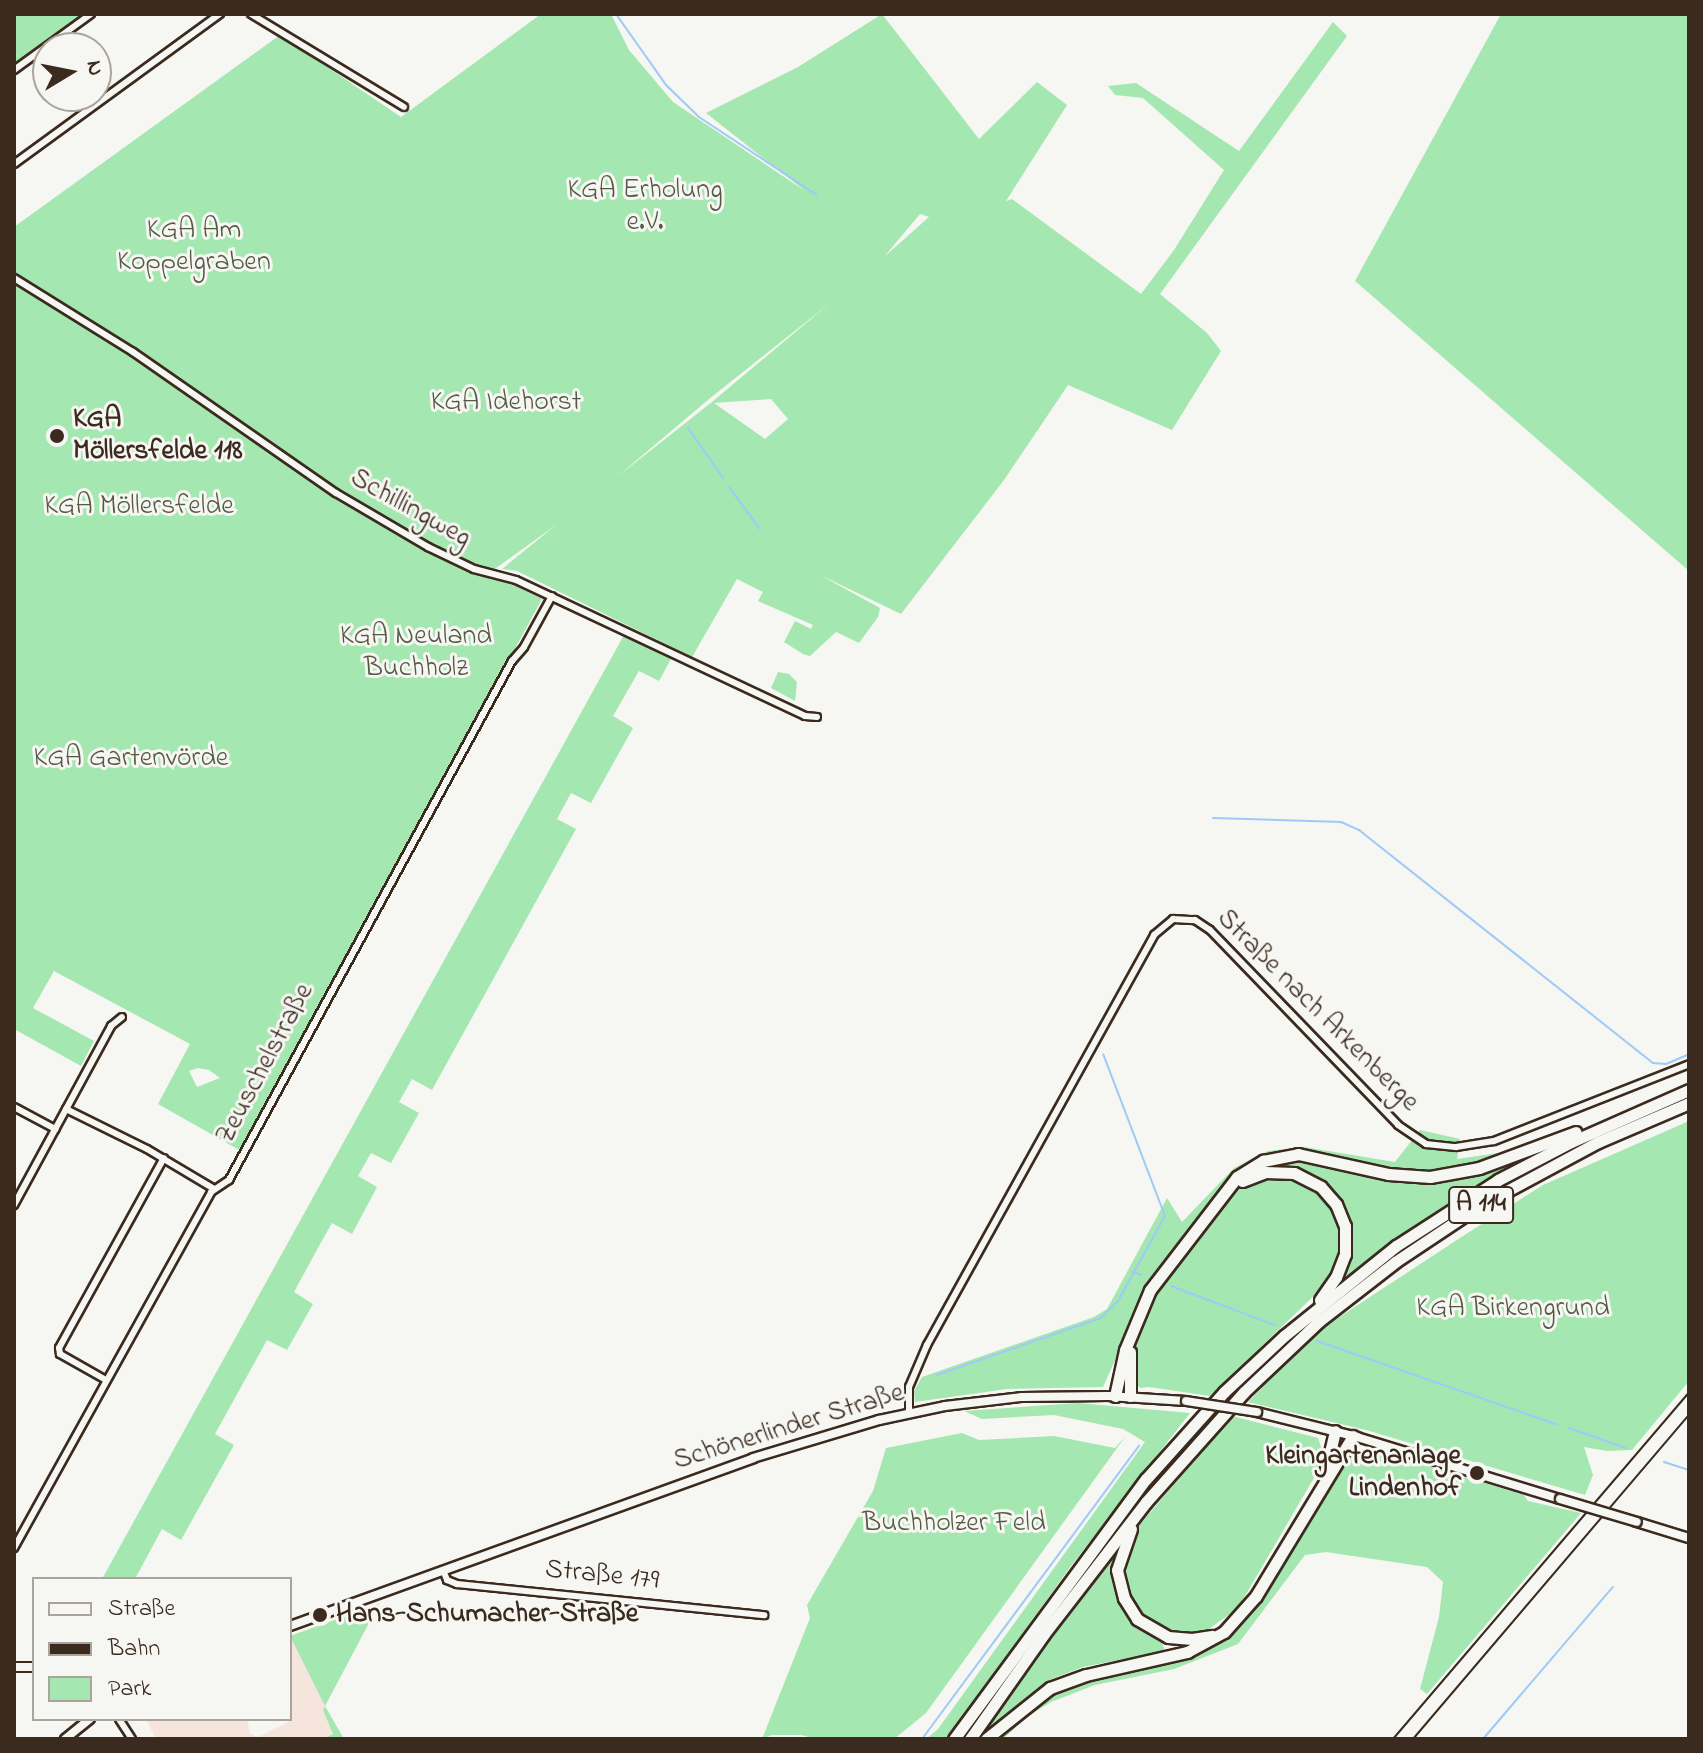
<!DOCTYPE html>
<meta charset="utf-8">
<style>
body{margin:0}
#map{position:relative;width:1703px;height:1753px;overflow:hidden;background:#f6f6f2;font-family:"Indie Flower",sans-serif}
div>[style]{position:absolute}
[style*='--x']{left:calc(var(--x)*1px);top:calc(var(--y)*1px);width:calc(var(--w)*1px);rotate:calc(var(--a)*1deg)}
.built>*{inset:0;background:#f5e5dc}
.green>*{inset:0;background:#a5e7b1}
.stream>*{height:2px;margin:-1px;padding:0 1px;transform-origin:1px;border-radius:1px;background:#9ecaf8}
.roads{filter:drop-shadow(2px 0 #3b2a1e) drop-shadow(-2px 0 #3b2a1e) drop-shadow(0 2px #3b2a1e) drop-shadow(0 -2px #3b2a1e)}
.minor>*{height:6px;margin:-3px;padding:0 3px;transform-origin:3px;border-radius:3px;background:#f6f6f2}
.secondary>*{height:8px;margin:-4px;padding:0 4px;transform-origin:4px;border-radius:4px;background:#f6f6f2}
.motorway>*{height:11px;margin:-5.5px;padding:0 5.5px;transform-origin:5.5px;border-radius:5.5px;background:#f6f6f2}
.tram>*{height:2px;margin:-1px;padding:0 1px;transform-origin:1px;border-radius:1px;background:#3b2a1e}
.rail>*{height:2px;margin:-1px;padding:0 1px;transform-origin:1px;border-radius:1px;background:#3b2a1e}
.bridges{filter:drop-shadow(2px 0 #3b2a1e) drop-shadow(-2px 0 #3b2a1e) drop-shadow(0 2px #3b2a1e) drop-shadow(0 -2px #3b2a1e)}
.secondary-bridge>*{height:8px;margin:-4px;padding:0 4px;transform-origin:4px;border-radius:4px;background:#f6f6f2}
.dots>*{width:22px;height:22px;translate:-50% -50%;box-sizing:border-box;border:4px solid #f6f6f2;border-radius:50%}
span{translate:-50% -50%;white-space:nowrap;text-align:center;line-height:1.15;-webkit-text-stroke:6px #f6f6f2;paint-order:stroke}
.shield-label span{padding:2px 6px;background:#f6f6f2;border:2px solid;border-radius:6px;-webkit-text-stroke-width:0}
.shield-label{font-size:26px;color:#3b2a1e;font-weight:700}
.park-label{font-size:28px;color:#565943}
.poi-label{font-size:28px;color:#3b2a1e;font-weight:700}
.left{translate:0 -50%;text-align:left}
.right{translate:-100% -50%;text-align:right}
.street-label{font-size:28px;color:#3b2a1e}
.frame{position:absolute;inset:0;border:16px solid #3b2a1e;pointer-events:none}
.legend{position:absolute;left:32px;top:1577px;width:260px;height:144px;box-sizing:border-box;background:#f6f6f2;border:2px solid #aba49d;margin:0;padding:10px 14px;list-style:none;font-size:24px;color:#3b2a1e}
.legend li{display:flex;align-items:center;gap:16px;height:40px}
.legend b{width:40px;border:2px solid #aba49d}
.north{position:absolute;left:32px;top:32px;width:80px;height:80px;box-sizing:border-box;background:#f6f6f2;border:2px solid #aba49d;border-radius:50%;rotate:80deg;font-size:22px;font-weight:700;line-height:32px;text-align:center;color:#3b2a1e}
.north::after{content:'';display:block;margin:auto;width:28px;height:36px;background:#3b2a1e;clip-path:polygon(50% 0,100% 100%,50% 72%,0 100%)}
</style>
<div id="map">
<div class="built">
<div style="clip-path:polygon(379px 1604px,323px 1710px,333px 1734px,323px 1739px,156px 1739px,146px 1719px,247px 1719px,250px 1733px,257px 1737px,287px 1723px,290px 1719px,290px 1636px)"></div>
</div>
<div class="green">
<div style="clip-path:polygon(14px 14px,83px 14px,14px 64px)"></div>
<div style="clip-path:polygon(evenodd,541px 14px,611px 14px,629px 50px,673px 102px,805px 191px,706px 113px,798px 67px,882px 14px,979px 139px,1037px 82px,1067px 105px,1006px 201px,1012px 199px,1141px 294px,1174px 250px,1224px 170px,1143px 98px,1115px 95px,1108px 86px,1136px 83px,1239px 151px,1333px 22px,1347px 36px,1160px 294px,1207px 333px,1221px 351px,1172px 430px,1068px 385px,1004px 480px,901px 614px,820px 575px,880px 608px,878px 617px,859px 643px,836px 632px,810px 656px,803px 654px,784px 642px,795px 621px,811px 629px,813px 625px,758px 601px,763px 592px,737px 579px,692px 657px,517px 571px,502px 569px,556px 525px,489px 573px,542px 599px,241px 1151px,158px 1104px,190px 1044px,54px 971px,33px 1008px,94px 1041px,81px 1066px,14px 1029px,14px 227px,280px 35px,401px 117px,541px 14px,920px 214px,929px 217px,884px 257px,920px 214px,541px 14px,830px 303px,712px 402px,617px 477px,709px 399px,830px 303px,541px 14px,771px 399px,788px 419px,765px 439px,714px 403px,771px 399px,541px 14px,198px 1068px,209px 1070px,220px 1078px,197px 1087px,189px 1071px,198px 1068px)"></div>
<div style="clip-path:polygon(1501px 14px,1689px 14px,1689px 571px,1355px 281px)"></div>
<div style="clip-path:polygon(624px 635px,672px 657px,659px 681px,639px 671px,613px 716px,633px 728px,591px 803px,571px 793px,557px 819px,576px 829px,432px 1090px,412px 1079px,399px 1102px,419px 1113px,391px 1163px,371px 1153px,358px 1176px,377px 1187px,352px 1234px,332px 1223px,319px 1246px,294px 1292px,313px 1304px,287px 1350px,267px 1340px,215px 1434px,234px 1445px,181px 1540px,162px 1529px,136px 1577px,139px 1579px,102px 1579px)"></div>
<div style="clip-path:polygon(778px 672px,789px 674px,797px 682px,795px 701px,771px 688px)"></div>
<div style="clip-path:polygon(1689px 1121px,1689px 1381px,1632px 1450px,1607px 1451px,1584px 1447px,1593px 1475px,1585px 1495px,1366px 1430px,1248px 1402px,1315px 1333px,1463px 1236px,1543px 1185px)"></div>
<div style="clip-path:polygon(1420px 1130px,1460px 1139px,1457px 1159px,1512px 1151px,1543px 1137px,1549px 1150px,1517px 1164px,1462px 1197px,1333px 1287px,1324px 1286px,1210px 1396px,1149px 1387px,1140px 1388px,1134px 1381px,1131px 1355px,1117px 1356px,1103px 1387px,1007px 1389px,915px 1402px,914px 1391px,922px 1377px,1094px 1317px,1107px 1309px,1167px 1198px,1182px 1222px,1234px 1168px,1268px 1151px,1304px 1147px,1395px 1162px)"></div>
<div style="clip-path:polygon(1078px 1403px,1190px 1413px,1071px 1566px,947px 1739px,926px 1739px,938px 1729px,1145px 1442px,1123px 1429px,1054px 1415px,982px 1419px,964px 1411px)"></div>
<div style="clip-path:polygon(1232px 1416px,1318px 1438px,1325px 1459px,1238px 1608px,1206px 1631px,1193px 1634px,1162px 1631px,1136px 1612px,1125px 1592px,1121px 1575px,1131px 1535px)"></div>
<div style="clip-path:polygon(962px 1433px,979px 1440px,1054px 1436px,1115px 1448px,1125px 1437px,926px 1713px,894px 1739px,817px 1739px,801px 1735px,772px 1735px,762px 1739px,810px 1618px,807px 1605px,873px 1491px,886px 1448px)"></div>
<div style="clip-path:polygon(1369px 1448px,1524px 1495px,1528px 1501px,1581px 1513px,1427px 1694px,1420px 1689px,1439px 1617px,1443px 1582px,1427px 1567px,1326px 1552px,1305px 1555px,1238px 1644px,1174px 1669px,1095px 1685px,1051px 1702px,1027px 1717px,1003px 1739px,992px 1739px,1050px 1694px,1079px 1682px,1184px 1657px,1219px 1643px,1261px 1597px,1345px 1454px)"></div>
<div style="clip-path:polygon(1116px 1549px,1112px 1575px,1123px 1612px,1140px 1629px,1161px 1640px,1165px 1651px,1083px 1667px,1051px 1679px,1003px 1716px,981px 1739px,975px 1739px)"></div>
<div style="clip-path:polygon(379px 1604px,325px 1706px,344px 1739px,323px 1739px,333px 1734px,323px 1710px,325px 1706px,290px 1636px)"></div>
</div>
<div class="stream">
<div style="--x:616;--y:14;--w:87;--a:54.8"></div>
<div style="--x:666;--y:85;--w:46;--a:44.1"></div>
<div style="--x:699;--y:117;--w:141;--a:33.5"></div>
<div style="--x:688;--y:428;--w:61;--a:55"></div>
<div style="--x:729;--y:487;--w:51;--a:53.8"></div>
<div style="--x:1213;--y:818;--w:128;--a:1.8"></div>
<div style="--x:1341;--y:822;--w:20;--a:24"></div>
<div style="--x:1359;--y:830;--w:375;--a:38.4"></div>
<div style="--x:1653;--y:1063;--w:13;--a:4"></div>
<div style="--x:1666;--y:1064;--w:25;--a:-23"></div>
<div style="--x:1132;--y:1272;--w:10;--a:17"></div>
<div style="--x:1171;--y:1286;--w:111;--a:20.6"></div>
<div style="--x:1317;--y:1341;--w:253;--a:19.2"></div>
<div style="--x:937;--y:1375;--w:174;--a:-19.2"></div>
<div style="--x:1101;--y:1318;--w:24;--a:-45"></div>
<div style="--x:1118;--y:1301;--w:97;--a:-61.1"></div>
<div style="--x:1165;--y:1216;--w:173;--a:-110.9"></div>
<div style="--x:1569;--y:1428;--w:60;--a:19.3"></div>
<div style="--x:1664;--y:1462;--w:26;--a:18"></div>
<div style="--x:922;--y:1739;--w:365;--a:-53.5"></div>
<div style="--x:1483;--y:1739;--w:200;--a:-49.5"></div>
</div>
<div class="roads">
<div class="minor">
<div style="--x:251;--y:14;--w:179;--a:31.3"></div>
<div style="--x:14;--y:70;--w:95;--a:-36"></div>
<div style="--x:14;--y:164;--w:255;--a:-36.1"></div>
<div style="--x:14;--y:278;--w:140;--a:31.9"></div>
<div style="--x:133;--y:352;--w:247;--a:34.8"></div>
<div style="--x:336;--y:493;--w:107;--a:30.4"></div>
<div style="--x:428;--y:547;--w:51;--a:25.6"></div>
<div style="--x:474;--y:569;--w:43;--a:14.7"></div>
<div style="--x:516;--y:580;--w:319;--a:25.2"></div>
<div style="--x:805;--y:716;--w:12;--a:5"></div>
<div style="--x:14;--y:1107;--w:47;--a:28.2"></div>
<div style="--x:66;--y:1109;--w:90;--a:26.3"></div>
<div style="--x:147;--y:1149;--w:78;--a:30.8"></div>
<div style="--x:14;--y:1205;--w:204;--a:-61.5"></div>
<div style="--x:111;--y:1026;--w:14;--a:-39"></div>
<div style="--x:106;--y:1380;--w:53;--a:-150.5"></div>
<div style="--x:60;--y:1354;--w:6;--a:-99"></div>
<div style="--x:59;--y:1348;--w:217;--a:-61.1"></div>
<div style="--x:909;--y:1413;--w:26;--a:-90"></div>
<div style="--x:909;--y:1387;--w:46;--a:-66.8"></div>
<div style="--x:927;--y:1345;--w:469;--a:-61"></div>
<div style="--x:1154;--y:935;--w:25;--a:-40"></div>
<div style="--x:1173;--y:919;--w:22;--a:3"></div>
<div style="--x:1195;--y:920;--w:18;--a:34"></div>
<div style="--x:1210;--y:930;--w:271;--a:46"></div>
<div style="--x:1398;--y:1125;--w:34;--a:34"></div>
<div style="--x:1426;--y:1144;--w:30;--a:6"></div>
<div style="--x:1456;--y:1147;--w:38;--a:-9"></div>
<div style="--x:1494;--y:1141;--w:210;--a:-21.5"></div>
<div style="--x:14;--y:1548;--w:407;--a:-61"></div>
<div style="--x:211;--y:1192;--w:22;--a:-34"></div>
<div style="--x:229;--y:1180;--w:591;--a:-61.4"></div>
<div style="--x:512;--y:661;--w:18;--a:-49"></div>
<div style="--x:524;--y:647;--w:58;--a:-61.2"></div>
<div style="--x:443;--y:1570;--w:11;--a:68"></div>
<div style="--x:447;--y:1580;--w:11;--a:22"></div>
<div style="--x:457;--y:1584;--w:309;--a:5.8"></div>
<div style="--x:119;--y:1719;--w:24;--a:57"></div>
</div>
<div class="secondary">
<div style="--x:1257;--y:1412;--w:103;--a:14"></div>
<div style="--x:1357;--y:1437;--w:212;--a:17"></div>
<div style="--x:1637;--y:1522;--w:54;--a:17.1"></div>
<div style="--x:290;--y:1626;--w:493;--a:-19.9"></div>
<div style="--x:753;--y:1458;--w:132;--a:-16.8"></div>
<div style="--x:879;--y:1420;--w:67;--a:-12"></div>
<div style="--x:945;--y:1406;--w:78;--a:-6.7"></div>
<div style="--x:1022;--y:1397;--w:86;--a:-0.7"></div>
<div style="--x:1108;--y:1396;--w:78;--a:3.7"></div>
<div style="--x:14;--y:1667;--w:20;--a:0"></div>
<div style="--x:65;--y:1739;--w:32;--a:-39"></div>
</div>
<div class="motorway">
<div style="--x:1242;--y:1181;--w:25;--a:-21"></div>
<div style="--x:1265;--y:1172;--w:29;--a:2"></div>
<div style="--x:1294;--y:1173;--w:30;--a:27"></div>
<div style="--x:1321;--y:1187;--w:23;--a:49"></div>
<div style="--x:1336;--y:1204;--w:24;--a:68"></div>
<div style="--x:1345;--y:1226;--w:28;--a:90"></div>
<div style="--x:1345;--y:1254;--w:25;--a:111"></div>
<div style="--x:1336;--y:1277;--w:28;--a:125"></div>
<div style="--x:1115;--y:1396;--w:47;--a:-77.7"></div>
<div style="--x:1125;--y:1350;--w:65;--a:-67.4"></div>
<div style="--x:1150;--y:1290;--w:143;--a:-52.4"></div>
<div style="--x:1237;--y:1177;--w:31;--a:-32"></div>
<div style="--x:1263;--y:1161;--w:36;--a:-11"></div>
<div style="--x:1298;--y:1154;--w:92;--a:12.5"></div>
<div style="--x:1388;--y:1174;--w:42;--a:4.1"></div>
<div style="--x:1430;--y:1177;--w:50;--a:-10.4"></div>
<div style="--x:1479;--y:1168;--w:103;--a:-20.4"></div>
<div style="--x:1130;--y:1396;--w:44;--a:-90"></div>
<div style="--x:1325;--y:1473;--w:43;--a:-76.6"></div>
<div style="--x:1131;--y:1529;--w:43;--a:108.9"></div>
<div style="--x:1117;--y:1570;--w:29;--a:76"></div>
<div style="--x:1124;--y:1598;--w:25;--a:58"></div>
<div style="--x:1137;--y:1619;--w:36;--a:30"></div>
<div style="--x:1168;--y:1637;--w:24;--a:5"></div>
<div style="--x:1192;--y:1639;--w:20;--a:-9"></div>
<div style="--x:954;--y:1739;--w:323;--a:-53.6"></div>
<div style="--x:1146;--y:1479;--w:117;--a:-48.1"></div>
<div style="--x:1224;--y:1392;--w:82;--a:-43"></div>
<div style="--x:1284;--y:1336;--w:144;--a:-38.8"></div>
<div style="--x:1396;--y:1246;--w:121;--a:-32.9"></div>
<div style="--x:1498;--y:1180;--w:82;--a:-27.5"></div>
<div style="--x:1571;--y:1142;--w:129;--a:-23.8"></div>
<div style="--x:970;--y:1739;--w:128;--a:-54.8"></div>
<div style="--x:1044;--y:1634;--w:167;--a:-52.3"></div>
<div style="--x:1146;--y:1502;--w:147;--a:-48.3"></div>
<div style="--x:1244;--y:1392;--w:102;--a:-43.4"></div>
<div style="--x:1318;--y:1322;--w:98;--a:-37.9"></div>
<div style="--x:1395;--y:1262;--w:101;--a:-33.7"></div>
<div style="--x:1479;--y:1206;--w:135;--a:-28.3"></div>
<div style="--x:1598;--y:1142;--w:99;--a:-23.2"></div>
<div style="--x:986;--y:1739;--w:82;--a:-38.6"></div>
<div style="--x:1050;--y:1688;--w:38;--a:-20"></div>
<div style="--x:1086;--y:1675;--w:104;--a:-12.8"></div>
<div style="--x:1187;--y:1652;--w:42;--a:-28.4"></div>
<div style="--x:1224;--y:1632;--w:48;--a:-48.4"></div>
<div style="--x:1256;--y:1596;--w:187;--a:-58.8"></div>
</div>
</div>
<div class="tram">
<div style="--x:1393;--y:1739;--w:456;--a:-49.5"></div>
</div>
<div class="rail">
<div style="--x:1413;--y:1739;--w:426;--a:-49.6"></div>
</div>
<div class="bridges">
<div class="secondary-bridge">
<div style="--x:1186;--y:1401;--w:72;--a:8.8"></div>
<div style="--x:1560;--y:1499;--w:80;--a:16.6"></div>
</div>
</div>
<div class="dots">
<div style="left:57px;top:436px;background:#3b2a1e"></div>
<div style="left:1477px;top:1473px;background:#3b2a1e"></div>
<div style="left:320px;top:1615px;background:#3b2a1e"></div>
</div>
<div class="shield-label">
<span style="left:1481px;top:1205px">A 114</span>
</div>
<div class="park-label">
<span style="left:645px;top:207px">KGA Erholung<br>e.V.</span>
<span style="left:194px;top:247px">KGA Am<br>Koppelgraben</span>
<span style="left:506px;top:403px">KGA Idehorst</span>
<span style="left:139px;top:507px">KGA Möllersfelde</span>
<span style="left:416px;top:653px">KGA Neuland<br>Buchholz</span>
<span style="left:131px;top:759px">KGA Gartenvörde</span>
<span style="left:1513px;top:1309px">KGA Birkengrund</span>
<span style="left:954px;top:1524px">Buchholzer Feld</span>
</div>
<div class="poi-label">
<span class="left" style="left:73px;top:436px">KGA<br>Möllersfelde 118</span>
<span class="right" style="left:1461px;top:1473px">Kleingartenanlage<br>Lindenhof</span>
<span class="left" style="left:336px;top:1615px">Hans-Schumacher-Straße</span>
</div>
<div class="street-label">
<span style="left:410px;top:509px;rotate:29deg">Schillingweg</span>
<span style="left:1317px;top:1011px;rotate:45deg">Straße nach Arkenberge</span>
<span style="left:266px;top:1064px;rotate:-62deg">Zeuschelstraße</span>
<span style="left:789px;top:1428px;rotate:-17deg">Schönerlinder Straße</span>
<span style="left:602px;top:1576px;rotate:6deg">Straße 179</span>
</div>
<div class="frame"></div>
<ul class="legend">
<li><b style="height:10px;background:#f6f6f2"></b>Straße</li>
<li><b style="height:10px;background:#3b2a1e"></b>Bahn</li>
<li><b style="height:22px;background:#a5e7b1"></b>Park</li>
</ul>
<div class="north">N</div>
</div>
